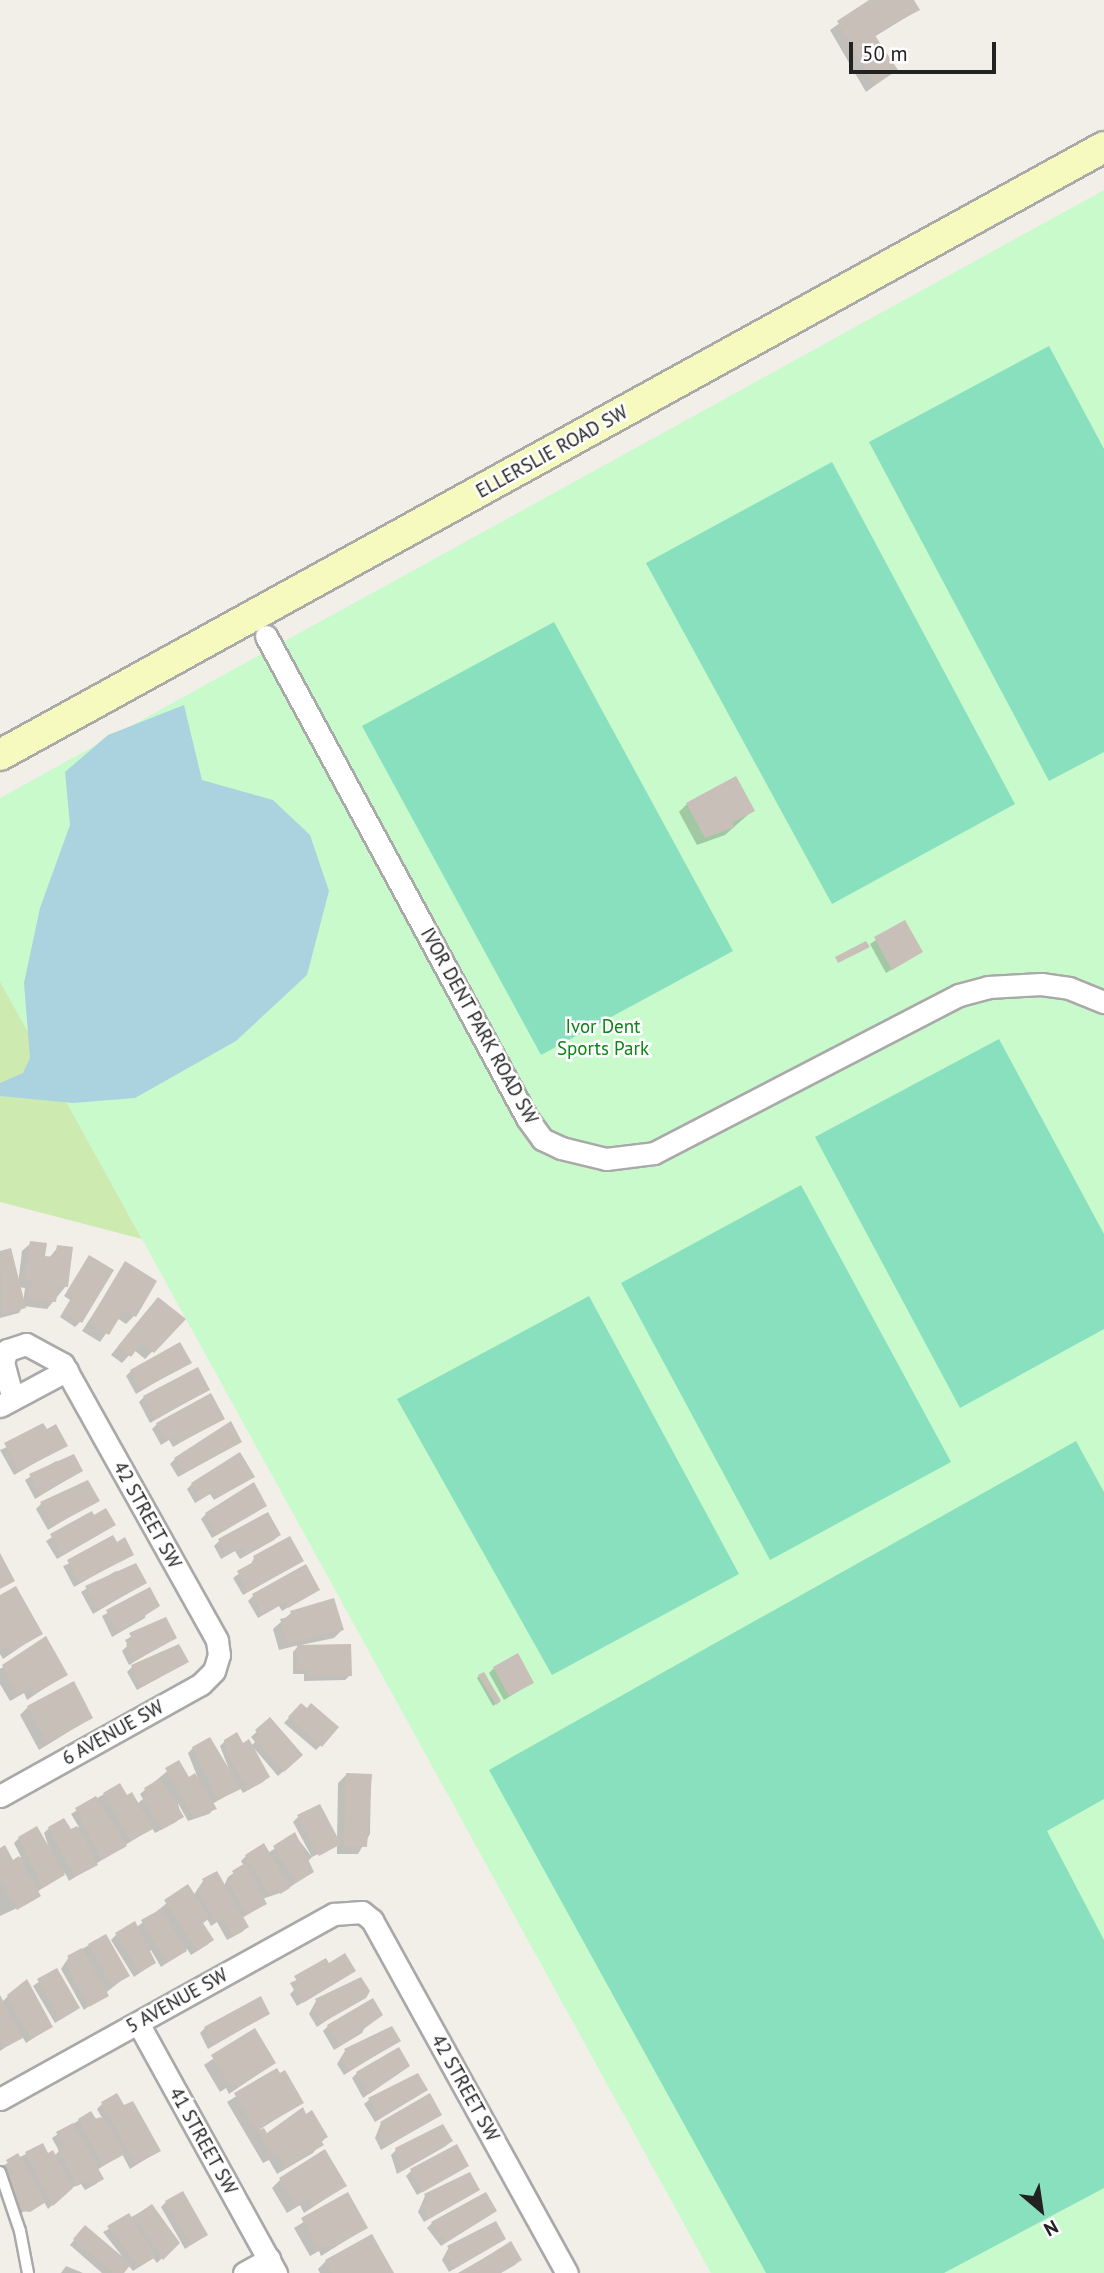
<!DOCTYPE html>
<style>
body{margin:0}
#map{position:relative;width:1104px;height:2273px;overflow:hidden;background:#f2efe9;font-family:"PT Sans",sans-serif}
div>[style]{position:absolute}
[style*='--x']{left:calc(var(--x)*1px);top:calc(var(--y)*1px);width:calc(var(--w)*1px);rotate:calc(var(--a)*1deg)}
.grass>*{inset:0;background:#cdebb0}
.park>*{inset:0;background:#c8facc}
.pitch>*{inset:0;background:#88e0be}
.water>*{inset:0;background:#aad3df}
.shadow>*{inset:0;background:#0003}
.building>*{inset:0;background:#c7bfb8}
.roads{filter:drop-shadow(2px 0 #a9a9a9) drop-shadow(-2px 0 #a9a9a9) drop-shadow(0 2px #a9a9a9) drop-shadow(0 -2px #a9a9a9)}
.lane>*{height:10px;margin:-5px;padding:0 5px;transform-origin:5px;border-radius:5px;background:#fff}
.street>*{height:21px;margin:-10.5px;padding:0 10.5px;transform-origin:10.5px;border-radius:10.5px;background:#fff}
.secondary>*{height:30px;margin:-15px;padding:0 15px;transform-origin:15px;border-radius:15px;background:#f7fabf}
span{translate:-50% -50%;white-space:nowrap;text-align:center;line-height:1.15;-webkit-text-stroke:5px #fff;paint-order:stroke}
.street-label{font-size:19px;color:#222}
.park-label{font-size:19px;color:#0c8416}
.north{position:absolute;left:1006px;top:2175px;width:70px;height:70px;-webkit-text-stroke:5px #fff;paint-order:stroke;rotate:151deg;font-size:19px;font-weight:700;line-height:28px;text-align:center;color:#222}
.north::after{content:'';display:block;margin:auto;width:24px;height:32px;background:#222;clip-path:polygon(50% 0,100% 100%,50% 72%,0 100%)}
.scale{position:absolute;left:849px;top:42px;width:147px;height:32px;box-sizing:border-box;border:4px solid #222;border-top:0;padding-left:9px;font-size:21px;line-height:24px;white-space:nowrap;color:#222;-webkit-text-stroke:5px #fff;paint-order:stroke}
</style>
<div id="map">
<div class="grass">
<div style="clip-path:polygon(0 981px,142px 1239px,0 1202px)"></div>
</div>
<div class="park">
<div style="clip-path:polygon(1104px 190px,1104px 2273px,711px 2273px,0 981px,0 798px)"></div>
</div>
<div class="pitch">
<div style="clip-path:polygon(1049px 346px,1104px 449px,1104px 752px,1049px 781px,869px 442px)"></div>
<div style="clip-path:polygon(832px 462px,1015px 804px,832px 904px,646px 563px)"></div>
<div style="clip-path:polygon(554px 622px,733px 951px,541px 1055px,362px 726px)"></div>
<div style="clip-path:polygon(999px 1039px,1104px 1234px,1104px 1329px,960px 1408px,815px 1137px)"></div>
<div style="clip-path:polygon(801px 1185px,951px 1462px,770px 1560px,621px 1283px)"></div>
<div style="clip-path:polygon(589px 1296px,739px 1574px,552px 1675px,397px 1399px)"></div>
<div style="clip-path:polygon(1076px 1441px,1104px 1492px,1104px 1799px,1047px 1831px,1104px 1940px,1104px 2188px,944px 2273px,766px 2273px,489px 1770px)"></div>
</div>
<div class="water">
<div style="clip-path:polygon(184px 705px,202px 780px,273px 800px,310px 835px,329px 891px,307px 975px,236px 1041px,135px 1098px,73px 1103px,0 1096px,0 1083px,23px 1073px,30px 1058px,24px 983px,40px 908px,70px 825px,65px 772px,108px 735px)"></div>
</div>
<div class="shadow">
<div style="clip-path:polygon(872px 0,912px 0,918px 10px,874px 37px,896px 70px,866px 92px,830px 30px)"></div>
<div style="clip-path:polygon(687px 804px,752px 811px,725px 835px,697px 845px,679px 812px)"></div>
<div style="clip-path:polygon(904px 922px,921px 952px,886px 973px,870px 944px)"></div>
<div style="clip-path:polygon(evenodd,31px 1243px,43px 1257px,49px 1258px,58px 1247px,66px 1286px,47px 1309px,23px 1306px,19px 1313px,0 1318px,0 1253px,9px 1251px,18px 1284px,22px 1251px,31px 1243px,18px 1287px,25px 1288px,23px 1303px,18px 1287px)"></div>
<div style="clip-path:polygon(90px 1257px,80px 1322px,75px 1327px,60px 1317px,70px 1300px,64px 1296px)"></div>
<div style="clip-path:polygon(126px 1264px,155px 1282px,134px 1316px,126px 1324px,117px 1318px,100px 1342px,82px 1331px)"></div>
<div style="clip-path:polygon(150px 1307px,184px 1319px,145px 1359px,134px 1350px,122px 1363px,111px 1355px)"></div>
<div style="clip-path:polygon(189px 1362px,136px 1394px,126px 1376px,131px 1371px)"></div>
<div style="clip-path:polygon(208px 1390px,150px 1423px,139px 1402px,144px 1397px)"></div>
<div style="clip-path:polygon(222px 1418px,173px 1447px,169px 1440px,161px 1445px,152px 1429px,157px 1424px)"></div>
<div style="clip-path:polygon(46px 1431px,66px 1445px,14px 1475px,0 1450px)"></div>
<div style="clip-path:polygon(240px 1442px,178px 1477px,170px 1464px,175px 1459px)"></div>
<div style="clip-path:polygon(56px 1461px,81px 1471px,35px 1499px,25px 1480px)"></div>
<div style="clip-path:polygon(252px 1477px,214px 1500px,210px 1494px,195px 1503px,187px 1489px,192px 1484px)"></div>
<div style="clip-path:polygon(97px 1500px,48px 1530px,36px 1509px,41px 1504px)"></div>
<div style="clip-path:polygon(265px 1506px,212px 1538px,201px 1519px,206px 1514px)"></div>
<div style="clip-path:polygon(91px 1513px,114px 1525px,57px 1559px,46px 1541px)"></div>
<div style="clip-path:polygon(268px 1514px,279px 1535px,274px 1540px,240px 1559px,235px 1551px,221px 1559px,214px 1546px,219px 1541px)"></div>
<div style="clip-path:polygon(289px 1538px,301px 1561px,243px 1595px,233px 1578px,250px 1566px,254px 1558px)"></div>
<div style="clip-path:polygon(116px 1544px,132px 1554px,74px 1587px,63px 1566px)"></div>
<div style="clip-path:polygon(116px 1571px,145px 1583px,93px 1614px,81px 1592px)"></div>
<div style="clip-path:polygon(150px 1589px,145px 1618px,112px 1637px,102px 1616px)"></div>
<div style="clip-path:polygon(317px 1589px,282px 1611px,279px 1606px,258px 1618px,248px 1601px,253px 1596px)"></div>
<div style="clip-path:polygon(0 1597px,41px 1633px,3px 1659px,0 1654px)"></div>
<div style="clip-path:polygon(291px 1613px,342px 1630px,334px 1638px,301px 1645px,350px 1675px,345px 1680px,304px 1681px,304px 1674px,293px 1674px,293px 1652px,299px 1645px,279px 1650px,273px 1629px)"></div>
<div style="clip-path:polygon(165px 1619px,175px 1637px,129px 1665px,122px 1651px,128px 1645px,125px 1640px)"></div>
<div style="clip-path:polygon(46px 1639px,66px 1674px,27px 1700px,24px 1693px,10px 1701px,0 1684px,0 1669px)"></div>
<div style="clip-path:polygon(187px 1662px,137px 1690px,127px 1672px,132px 1667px)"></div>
<div style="clip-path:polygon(494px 1668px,532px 1683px,504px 1700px,489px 1673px)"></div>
<div style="clip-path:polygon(479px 1676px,497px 1703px,493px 1706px,477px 1678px)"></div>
<div style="clip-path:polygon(301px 1705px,321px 1745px,316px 1750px,284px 1723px)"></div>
<div style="clip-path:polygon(28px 1707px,91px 1718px,39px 1750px,20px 1715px)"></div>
<div style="clip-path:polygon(270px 1720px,296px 1760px,278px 1776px,253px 1747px,268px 1777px,263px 1782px,243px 1793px,240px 1788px,212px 1804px,214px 1809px,209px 1814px,188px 1821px,178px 1803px,181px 1817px,176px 1822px,155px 1833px,152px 1828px,69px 1881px,65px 1873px,37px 1892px,34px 1900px,0 1916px,0 1850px,13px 1862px,21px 1857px,14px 1843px,19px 1838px,51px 1854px,44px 1833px,49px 1828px,64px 1820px,70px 1832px,79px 1827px,71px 1814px,104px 1794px,127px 1797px,137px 1804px,143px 1799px,140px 1794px,178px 1762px,188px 1779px,201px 1786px,188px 1753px,193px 1748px,210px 1739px,230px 1772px,220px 1746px,225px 1741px,251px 1746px,255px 1742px,251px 1737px)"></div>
<div style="clip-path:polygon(346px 1775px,371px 1775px,370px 1834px,358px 1854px,337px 1854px,337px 1845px,312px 1857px,306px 1863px,312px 1872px,283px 1892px,262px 1899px,264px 1903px,259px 1908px,242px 1918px,247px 1927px,242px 1932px,227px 1940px,217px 1922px,211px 1926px,207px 1919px,202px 1924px,212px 1940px,207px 1945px,191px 1955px,187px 1949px,161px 1967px,151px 1950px,148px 1953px,154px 1963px,134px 1977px,111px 1940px,116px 1935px,137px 1927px,187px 1887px,193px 1896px,203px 1881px,216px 1873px,224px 1886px,228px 1877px,244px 1866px,241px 1861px,246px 1856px,268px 1853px,295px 1835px,312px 1857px,293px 1822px,298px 1817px,337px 1841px,338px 1783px)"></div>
<div style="clip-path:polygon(89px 1945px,127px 1976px,84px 2010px,61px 1969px,69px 1957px)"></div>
<div style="clip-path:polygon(328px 1965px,354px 1971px,297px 2006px,290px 1994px,294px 1990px,290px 1983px)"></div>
<div style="clip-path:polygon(56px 1970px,78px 2008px,55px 2023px,33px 1986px)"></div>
<div style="clip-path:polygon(8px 1996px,51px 2027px,26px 2043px,22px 2036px,0 2051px,0 1999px,2px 2002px)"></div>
<div style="clip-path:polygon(362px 1996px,317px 2027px,309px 2014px,316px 2001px)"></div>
<div style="clip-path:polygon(268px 2014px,208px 2049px,200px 2033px,205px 2028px)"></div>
<div style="clip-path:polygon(366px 2025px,362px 2033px,334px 2050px,323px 2031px,328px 2026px)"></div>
<div style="clip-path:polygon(254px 2031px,274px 2063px,229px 2094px,226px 2088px,220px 2092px,204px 2065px)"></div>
<div style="clip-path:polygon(398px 2041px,344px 2075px,337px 2064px,345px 2051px)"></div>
<div style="clip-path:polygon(408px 2066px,363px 2098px,352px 2078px,357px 2073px)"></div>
<div style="clip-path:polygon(277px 2071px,301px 2103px,259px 2130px,267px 2136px,326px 2137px,313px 2153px,277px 2174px,269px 2160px,263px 2163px,227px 2102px)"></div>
<div style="clip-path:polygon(421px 2094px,375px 2122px,364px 2104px,369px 2100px)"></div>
<div style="clip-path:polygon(102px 2104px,158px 2151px,130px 2169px,122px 2154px,97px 2170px,101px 2179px,96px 2184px,85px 2190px,81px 2184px,71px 2188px,48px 2209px,44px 2202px,17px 2215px,3px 2190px,9px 2178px,2px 2166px,26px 2154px,54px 2156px,59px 2151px,52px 2138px,79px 2120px,102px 2118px,97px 2109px)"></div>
<div style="clip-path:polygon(440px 2115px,381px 2150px,375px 2138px,381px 2123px)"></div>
<div style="clip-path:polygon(451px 2141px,446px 2146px,397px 2174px,391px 2155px,396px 2150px)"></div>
<div style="clip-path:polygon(467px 2166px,417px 2195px,406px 2176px,411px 2171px)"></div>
<div style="clip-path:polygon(280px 2180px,345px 2186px,304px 2213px,300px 2205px,287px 2213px,272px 2188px)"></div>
<div style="clip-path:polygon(478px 2189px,424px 2222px,418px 2212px,425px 2196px)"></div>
<div style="clip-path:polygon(347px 2195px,366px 2228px,321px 2256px,319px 2251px,310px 2256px,294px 2228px)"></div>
<div style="clip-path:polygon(166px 2202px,206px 2235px,185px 2249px,161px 2207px)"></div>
<div style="clip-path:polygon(152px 2206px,177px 2243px,157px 2263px,153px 2258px,133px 2271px,128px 2265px,121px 2273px,102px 2273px,70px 2245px,80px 2233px,122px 2256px,103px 2232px)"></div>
<div style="clip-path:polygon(495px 2211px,441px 2246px,427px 2228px,432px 2223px)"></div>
<div style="clip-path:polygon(504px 2239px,449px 2272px,442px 2260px,449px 2247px)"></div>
<div style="clip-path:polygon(511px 2243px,520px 2260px,515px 2265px,501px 2273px,458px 2273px)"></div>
<div style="clip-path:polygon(326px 2261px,392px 2273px,320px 2273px,318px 2269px)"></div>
<div style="clip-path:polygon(66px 2266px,83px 2273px,61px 2273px)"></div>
</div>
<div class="building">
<div style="clip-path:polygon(869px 0,914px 0,920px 10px,874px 34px,898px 70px,875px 85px,837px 21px)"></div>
<div style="clip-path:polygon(736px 776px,755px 811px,732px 823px,735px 827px,705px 838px,686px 803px)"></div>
<div style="clip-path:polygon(905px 920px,923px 952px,892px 970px,874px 937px)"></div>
<div style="clip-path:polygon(866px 941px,870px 947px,838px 963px,835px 957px)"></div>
<div style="clip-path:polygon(30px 1241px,47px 1243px,45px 1256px,55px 1257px,57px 1245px,73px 1247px,68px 1287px,58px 1286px,56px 1302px,29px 1299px,32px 1280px,25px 1279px)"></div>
<div style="clip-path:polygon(11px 1248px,26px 1308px,2px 1314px,0 1251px)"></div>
<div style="clip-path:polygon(89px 1255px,114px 1270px,82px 1323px,63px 1312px,74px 1295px,67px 1291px)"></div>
<div style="clip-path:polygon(125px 1261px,157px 1281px,136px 1317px,124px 1310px,109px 1335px,88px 1323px)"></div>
<div style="clip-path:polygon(158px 1297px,186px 1319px,154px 1353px,142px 1343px,131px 1357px,118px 1346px)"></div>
<div style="clip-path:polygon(180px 1342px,192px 1363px,141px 1390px,130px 1370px)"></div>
<div style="clip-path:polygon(198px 1367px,210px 1390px,155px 1419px,143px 1396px)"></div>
<div style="clip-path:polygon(211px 1393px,225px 1419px,179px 1443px,175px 1436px,166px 1441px,156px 1423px)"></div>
<div style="clip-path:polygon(231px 1421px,242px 1442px,183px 1474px,174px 1458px)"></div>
<div style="clip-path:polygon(43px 1423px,47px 1429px,56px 1424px,68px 1446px,19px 1471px,4px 1443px)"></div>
<div style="clip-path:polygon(240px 1452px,255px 1477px,219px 1497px,216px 1490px,200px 1499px,191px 1483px)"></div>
<div style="clip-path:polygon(74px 1454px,83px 1471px,40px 1495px,29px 1474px)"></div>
<div style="clip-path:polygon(88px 1480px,100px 1501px,53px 1526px,40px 1502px)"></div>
<div style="clip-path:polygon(254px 1482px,267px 1506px,217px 1535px,205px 1513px)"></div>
<div style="clip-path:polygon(106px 1508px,116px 1525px,62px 1556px,50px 1534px,92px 1511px,94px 1515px)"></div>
<div style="clip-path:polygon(268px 1512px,281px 1535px,245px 1555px,241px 1547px,226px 1555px,218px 1539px)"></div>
<div style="clip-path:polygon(113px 1535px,117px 1542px,125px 1537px,134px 1555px,79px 1583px,67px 1560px)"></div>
<div style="clip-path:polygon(290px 1536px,304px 1561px,248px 1592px,237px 1571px,255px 1561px,253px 1556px)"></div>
<div style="clip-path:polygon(0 1553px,15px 1581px,0 1589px)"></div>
<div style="clip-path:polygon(136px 1563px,147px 1583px,98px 1610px,85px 1586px)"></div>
<div style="clip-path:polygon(306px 1564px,320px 1590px,288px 1608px,285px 1602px,263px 1614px,252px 1594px)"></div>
<div style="clip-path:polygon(16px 1586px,43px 1634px,11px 1652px,8px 1647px,0 1651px,0 1595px)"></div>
<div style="clip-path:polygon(150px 1587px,160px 1606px,118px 1633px,106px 1610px)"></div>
<div style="clip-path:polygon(334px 1598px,344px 1630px,287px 1643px,280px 1619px,292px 1616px,290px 1611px)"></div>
<div style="clip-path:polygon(166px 1617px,177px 1638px,135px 1661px,126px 1644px,133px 1640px,129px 1633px)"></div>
<div style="clip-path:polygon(46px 1636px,68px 1675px,36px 1693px,32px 1687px,18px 1694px,2px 1665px)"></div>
<div style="clip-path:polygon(179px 1644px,189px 1662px,142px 1687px,131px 1665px)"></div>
<div style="clip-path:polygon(351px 1644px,352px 1676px,308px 1676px,308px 1670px,297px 1670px,297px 1645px)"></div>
<div style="clip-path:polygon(518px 1653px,534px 1683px,509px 1696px,493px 1667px)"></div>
<div style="clip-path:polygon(484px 1672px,501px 1701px,496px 1705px,478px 1675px)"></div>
<div style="clip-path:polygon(74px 1681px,93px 1718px,47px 1743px,27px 1706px)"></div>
<div style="clip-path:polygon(301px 1703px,307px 1708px,311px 1703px,339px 1727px,322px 1747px,288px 1717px)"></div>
<div style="clip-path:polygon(270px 1717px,303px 1755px,284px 1772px,255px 1739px,259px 1735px,255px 1730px)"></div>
<div style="clip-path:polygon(237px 1732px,243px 1743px,249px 1739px,270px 1777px,248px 1790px,225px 1750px,224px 1740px)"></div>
<div style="clip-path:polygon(210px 1737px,241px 1789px,218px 1800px,192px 1747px)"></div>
<div style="clip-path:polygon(179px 1760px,189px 1777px,195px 1773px,217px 1809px,193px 1817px,165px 1768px)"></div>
<div style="clip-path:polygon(346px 1773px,372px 1774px,367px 1847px,344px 1846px)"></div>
<div style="clip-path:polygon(161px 1778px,184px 1817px,161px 1830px,142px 1797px,147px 1794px,144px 1788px)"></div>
<div style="clip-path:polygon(120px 1783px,127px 1795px,132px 1792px,153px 1829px,131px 1841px,103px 1793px)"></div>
<div style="clip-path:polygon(96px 1796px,127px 1846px,102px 1860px,75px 1808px)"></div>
<div style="clip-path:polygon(320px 1804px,341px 1844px,319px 1856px,297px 1815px)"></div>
<div style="clip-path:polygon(64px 1818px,71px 1829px,77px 1826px,98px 1865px,75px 1877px,48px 1827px)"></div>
<div style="clip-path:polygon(37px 1826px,65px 1875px,43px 1888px,18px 1837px)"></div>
<div style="clip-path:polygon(295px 1832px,314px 1872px,296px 1883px,273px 1846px)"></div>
<div style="clip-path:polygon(264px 1843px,290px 1888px,280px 1894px,278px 1889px,269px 1894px,245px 1855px)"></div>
<div style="clip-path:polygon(5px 1845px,13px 1860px,19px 1856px,41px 1896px,17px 1910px,0 1880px,0 1848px)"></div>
<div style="clip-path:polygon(245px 1863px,267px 1904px,246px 1915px,227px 1880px,235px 1876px,232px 1871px)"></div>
<div style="clip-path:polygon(217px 1871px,249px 1927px,233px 1936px,223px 1919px,216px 1922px,197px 1889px,205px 1885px,202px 1879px)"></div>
<div style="clip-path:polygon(188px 1884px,210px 1918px,203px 1923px,214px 1940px,197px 1951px,164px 1900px)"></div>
<div style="clip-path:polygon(161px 1909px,187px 1951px,167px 1963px,141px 1920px)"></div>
<div style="clip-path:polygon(135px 1921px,156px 1963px,139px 1973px,115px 1933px)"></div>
<div style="clip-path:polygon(106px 1934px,130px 1976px,112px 1986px,88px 1944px)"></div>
<div style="clip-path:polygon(82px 1948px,109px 1996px,89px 2007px,65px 1963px,70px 1960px,67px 1956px)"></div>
<div style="clip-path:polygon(345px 1953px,356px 1971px,303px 2003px,294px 1988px,299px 1984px,294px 1976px,326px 1958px,329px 1963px)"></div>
<div style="clip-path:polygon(57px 1968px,80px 2008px,60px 2020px,37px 1979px)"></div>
<div style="clip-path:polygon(361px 1977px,370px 1991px,366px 1998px,322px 2023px,313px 2008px,318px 2005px,315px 1999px)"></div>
<div style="clip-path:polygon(27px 1979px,53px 2027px,31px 2039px,7px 1995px)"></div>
<div style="clip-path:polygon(0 1995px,23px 2038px,4px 2048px,0 2041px)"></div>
<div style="clip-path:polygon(261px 1996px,270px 2014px,213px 2045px,204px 2027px)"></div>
<div style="clip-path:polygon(373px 1998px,383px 2015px,340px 2046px,327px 2025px)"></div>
<div style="clip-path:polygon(392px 2026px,401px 2041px,349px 2071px,341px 2057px,347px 2054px,344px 2049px)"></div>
<div style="clip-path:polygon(255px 2028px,276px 2063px,238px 2087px,234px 2082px,229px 2085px,211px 2055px)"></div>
<div style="clip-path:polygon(399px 2047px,410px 2066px,369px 2094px,356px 2072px)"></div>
<div style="clip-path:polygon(277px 2068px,280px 2073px,285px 2070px,304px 2103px,255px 2131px,234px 2093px)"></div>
<div style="clip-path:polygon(418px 2073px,428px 2090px,380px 2118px,368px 2098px)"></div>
<div style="clip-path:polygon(117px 2093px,124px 2105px,133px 2101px,161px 2151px,135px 2165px,101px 2102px)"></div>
<div style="clip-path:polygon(430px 2093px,442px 2115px,387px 2146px,379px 2132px,384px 2128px,380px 2122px)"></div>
<div style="clip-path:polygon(303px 2107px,306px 2114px,312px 2110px,328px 2137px,321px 2141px,324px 2145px,286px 2167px,278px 2153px,272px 2157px,257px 2131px,264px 2128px,267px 2133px)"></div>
<div style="clip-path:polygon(91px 2111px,96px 2119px,100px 2117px,108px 2123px,125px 2154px,103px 2166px,78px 2119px)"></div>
<div style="clip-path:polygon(73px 2123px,104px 2179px,90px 2187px,87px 2180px,77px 2186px,58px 2150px,64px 2146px,56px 2132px)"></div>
<div style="clip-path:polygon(443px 2124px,453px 2141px,402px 2171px,395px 2148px)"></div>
<div style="clip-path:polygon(43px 2143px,48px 2153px,53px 2150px,73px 2188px,53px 2206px,25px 2152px)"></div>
<div style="clip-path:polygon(457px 2144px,469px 2166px,423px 2192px,410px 2169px)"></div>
<div style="clip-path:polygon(325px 2149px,347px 2186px,313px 2206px,308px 2199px,296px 2206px,279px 2178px)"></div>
<div style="clip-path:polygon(18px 2153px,46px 2202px,30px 2212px,23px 2211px,7px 2184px,13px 2172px,6px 2160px)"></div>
<div style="clip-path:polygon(470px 2172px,480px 2190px,429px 2219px,422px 2205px,428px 2202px,424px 2194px)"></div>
<div style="clip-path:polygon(183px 2191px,208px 2235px,191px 2245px,165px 2201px)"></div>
<div style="clip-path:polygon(348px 2192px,368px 2228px,330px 2249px,327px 2244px,318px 2249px,301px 2218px)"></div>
<div style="clip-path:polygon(486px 2192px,497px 2211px,447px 2242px,443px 2235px,440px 2237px,431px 2222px)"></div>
<div style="clip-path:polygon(152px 2204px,180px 2243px,163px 2260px,133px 2217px)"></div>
<div style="clip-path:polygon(129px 2213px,156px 2257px,139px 2267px,107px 2226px)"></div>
<div style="clip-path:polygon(496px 2221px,506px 2239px,454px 2269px,446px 2254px,450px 2251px,447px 2246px)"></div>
<div style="clip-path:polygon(85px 2225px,131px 2264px,124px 2273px,113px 2273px,73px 2239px)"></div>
<div style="clip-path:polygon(372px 2234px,394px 2273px,332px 2273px,325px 2260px)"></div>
<div style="clip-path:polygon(511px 2241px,522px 2260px,500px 2273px,460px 2273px)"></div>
</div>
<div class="roads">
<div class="lane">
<div style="--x:0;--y:2172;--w:62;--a:71.3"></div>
<div style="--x:20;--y:2231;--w:43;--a:79.2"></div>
</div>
<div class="street">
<div style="--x:266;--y:636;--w:548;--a:61.56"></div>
<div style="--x:527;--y:1118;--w:26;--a:54"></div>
<div style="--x:542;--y:1139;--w:21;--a:25"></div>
<div style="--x:561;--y:1148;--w:46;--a:13.7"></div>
<div style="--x:606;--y:1159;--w:48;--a:-7.1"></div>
<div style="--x:654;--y:1153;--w:343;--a:-27.4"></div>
<div style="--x:959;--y:995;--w:30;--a:-15"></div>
<div style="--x:988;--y:987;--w:53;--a:-3.2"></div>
<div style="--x:1041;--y:984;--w:28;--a:8"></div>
<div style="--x:1069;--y:988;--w:38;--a:22"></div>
<div style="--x:0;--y:1406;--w:76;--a:-28.2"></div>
<div style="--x:0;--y:1796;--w:230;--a:-29.1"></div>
<div style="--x:201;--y:1684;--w:18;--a:-45"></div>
<div style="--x:214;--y:1671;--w:17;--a:-73"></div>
<div style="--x:219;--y:1655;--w:15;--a:-98"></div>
<div style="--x:217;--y:1640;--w:316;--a:-119.2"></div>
<div style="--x:63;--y:1364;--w:42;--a:-151.6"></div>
<div style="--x:26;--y:1344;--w:20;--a:162"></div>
<div style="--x:7;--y:1350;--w:13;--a:108"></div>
<div style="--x:3;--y:1362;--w:38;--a:75"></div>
<div style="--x:138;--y:2023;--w:286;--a:61.1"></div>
<div style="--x:0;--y:2099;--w:382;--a:-29"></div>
<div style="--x:334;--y:1914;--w:28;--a:-4"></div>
<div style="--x:362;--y:1912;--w:13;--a:39"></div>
<div style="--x:372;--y:1920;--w:403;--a:61.1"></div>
<div style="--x:244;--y:2273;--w:29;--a:-29"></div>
</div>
<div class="secondary">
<div style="--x:0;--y:755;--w:1260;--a:-28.84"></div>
</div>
</div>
<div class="street-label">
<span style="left:552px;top:452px;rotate:-29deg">ELLERSLIE ROAD SW</span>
<span style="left:479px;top:1026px;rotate:61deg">IVOR DENT PARK ROAD SW</span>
<span style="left:147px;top:1515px;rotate:61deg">42 STREET SW</span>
<span style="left:113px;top:1733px;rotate:-29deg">6 AVENUE SW</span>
<span style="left:177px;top:2001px;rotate:-29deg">5 AVENUE SW</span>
<span style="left:465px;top:2088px;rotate:61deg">42 STREET SW</span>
<span style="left:203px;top:2141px;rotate:61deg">41 STREET SW</span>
</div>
<div class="park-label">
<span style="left:603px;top:1038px">Ivor Dent<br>Sports Park</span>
</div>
<div class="north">N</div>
<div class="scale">50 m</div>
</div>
